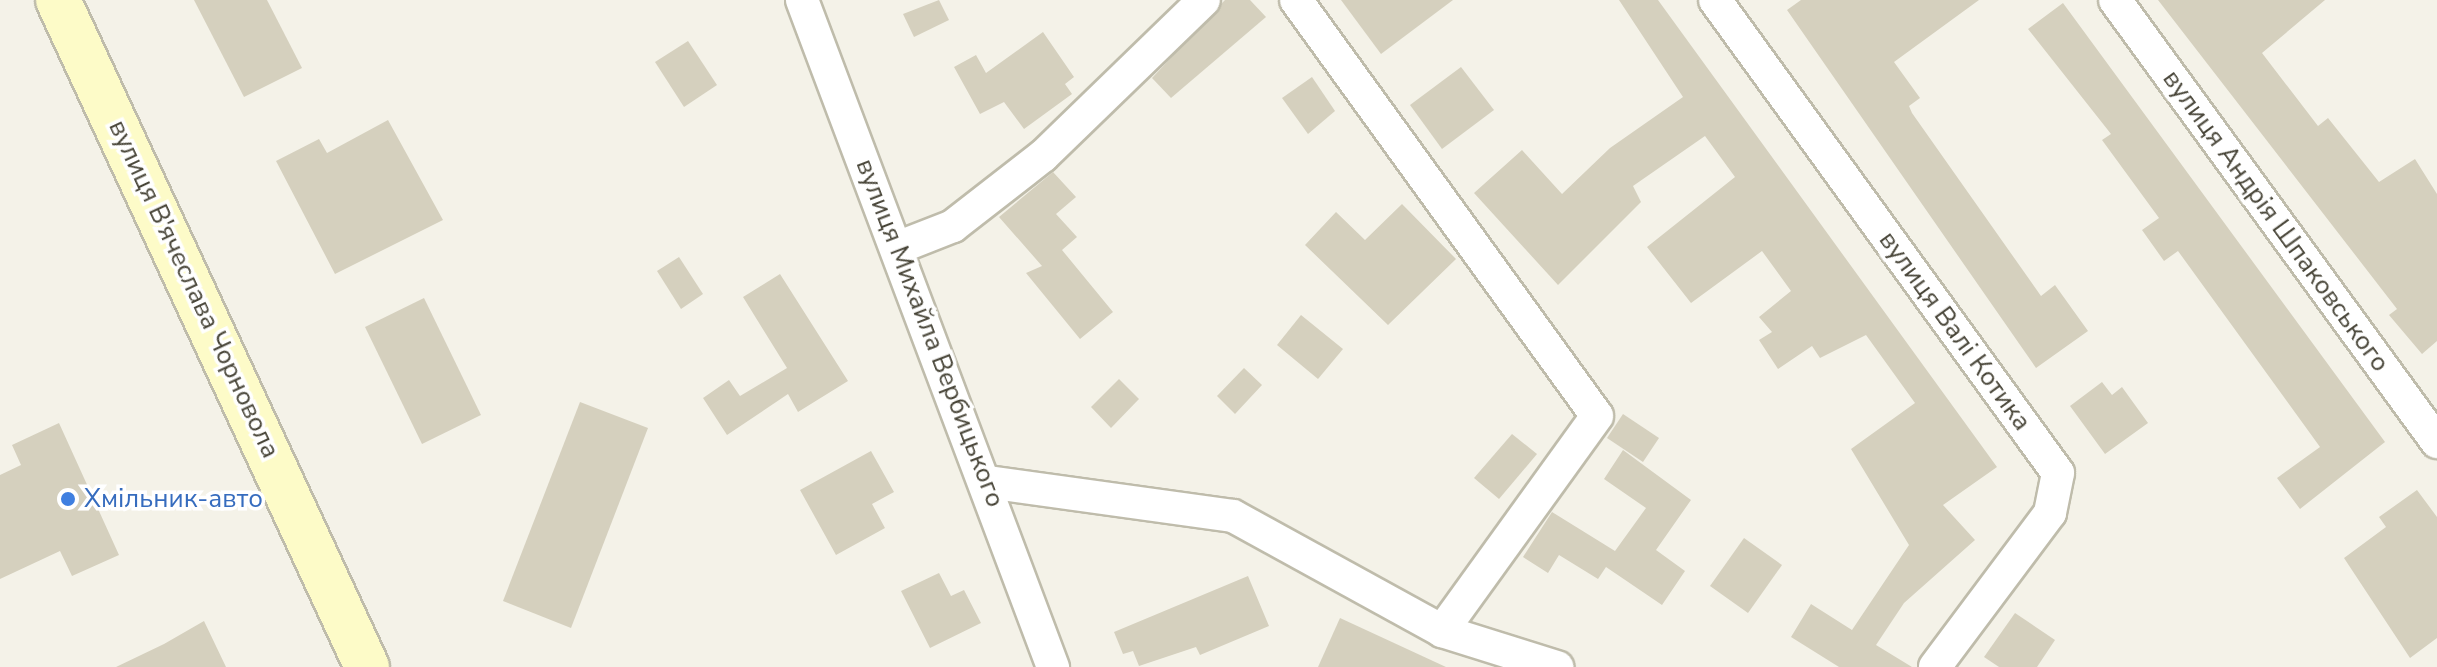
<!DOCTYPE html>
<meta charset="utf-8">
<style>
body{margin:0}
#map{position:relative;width:2437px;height:667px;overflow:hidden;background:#f4f2e8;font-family:"Nunito Sans",sans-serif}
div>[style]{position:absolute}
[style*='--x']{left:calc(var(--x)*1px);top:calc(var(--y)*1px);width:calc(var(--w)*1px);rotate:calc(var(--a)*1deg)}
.building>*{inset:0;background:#d5d0be}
.roads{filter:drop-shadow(2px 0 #bfbcab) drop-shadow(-2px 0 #bfbcab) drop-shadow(0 2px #bfbcab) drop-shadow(0 -2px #bfbcab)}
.street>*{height:32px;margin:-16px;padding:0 16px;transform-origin:16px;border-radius:16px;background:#fff}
.secondary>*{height:44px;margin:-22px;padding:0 22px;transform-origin:22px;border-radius:22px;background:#fdfbc8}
.dots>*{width:22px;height:22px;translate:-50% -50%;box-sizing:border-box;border:4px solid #fff;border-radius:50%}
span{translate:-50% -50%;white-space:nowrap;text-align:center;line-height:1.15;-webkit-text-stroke:7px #fff;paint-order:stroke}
.street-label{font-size:26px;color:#474437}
.shop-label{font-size:26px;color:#366cbe}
.left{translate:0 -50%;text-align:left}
</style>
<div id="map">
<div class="building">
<div style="clip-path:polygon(194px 0,267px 0,302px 68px,244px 97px)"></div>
<div style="clip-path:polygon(939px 0,949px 20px,914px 37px,903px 14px)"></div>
<div style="clip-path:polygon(1225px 0,1250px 0,1266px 17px,1171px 98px,1152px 78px)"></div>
<div style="clip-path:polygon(1341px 0,1453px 0,1381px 54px)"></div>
<div style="clip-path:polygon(1619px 0,1658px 0,1997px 467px,1943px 505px,1975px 540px,1904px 603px,1876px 645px,1912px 667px,1839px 667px,1791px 637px,1811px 604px,1852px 630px,1909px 545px,1851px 449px,1915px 403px,1866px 335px,1820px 358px,1812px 346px,1778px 369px,1759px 340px,1772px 332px,1759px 317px,1791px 291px,1762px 251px,1691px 303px,1647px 247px,1735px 177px,1705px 136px,1633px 186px,1641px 202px,1558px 285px,1474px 193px,1522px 150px,1562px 194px,1610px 148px,1683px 97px)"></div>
<div style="clip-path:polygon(1801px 0,1979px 0,1894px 62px,1920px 98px,1909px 106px,1912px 113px,2041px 296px,2055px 285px,2088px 331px,2036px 368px,1787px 10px)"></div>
<div style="clip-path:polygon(2158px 0,2325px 0,2262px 53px,2318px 126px,2328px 118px,2379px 182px,2415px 159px,2437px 194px,2437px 341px,2422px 354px,2389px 315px,2397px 309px)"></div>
<div style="clip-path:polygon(2063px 3px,2385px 442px,2300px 509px,2277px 478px,2320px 447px,2178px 251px,2164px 261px,2142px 230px,2159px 218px,2102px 140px,2111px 134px,2028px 29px)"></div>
<div style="clip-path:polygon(1043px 32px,1074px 77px,1065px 84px,1072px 94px,1024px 129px,1004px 102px,980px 114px,954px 67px,976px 55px,986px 73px)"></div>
<div style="clip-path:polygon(688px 41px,717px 85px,684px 107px,655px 62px)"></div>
<div style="clip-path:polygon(1461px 67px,1494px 110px,1442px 149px,1410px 105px)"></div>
<div style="clip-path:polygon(1312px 77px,1335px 111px,1308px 134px,1282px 98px)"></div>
<div style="clip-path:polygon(388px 120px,443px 220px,335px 274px,276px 161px,319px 139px,327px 153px)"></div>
<div style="clip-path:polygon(1053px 172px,1076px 197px,1056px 214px,1077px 237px,1062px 250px,1113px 312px,1080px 339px,1026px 273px,1042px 266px,999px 217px)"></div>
<div style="clip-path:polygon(1402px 204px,1456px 259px,1388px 325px,1305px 245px,1336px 212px,1365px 240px)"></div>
<div style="clip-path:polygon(679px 257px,703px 294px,681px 309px,657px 271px)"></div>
<div style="clip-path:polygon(780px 274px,848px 381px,798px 412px,788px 394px,727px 435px,703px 398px,729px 380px,740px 396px,787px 368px,743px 297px)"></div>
<div style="clip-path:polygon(424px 298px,481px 415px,422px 444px,365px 327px)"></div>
<div style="clip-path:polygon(1301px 315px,1343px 349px,1318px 379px,1277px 345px)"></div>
<div style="clip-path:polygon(1244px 368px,1262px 385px,1235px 414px,1217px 396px)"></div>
<div style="clip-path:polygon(1119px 379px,1139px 399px,1111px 428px,1091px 407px)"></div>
<div style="clip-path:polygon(2102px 382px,2112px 395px,2122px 387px,2148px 423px,2105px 454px,2070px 406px)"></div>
<div style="clip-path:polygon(580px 402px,648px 428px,571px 628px,503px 601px)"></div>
<div style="clip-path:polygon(1623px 414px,1659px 438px,1643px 462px,1607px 438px)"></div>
<div style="clip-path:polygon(59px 423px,119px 555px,72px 576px,60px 551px,0 579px,0 475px,21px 465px,12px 445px)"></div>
<div style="clip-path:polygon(1512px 434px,1537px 454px,1499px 499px,1474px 478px)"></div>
<div style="clip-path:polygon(1623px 450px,1691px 500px,1656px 550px,1685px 571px,1662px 605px,1606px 567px,1598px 579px,1559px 555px,1548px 573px,1523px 557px,1552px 512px,1615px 551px,1646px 508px,1604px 479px)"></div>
<div style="clip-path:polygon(871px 451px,894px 492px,872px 504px,885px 528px,836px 555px,800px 490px)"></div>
<div style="clip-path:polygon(2417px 490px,2437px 517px,2437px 638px,2410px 658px,2344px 558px,2386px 527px,2379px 517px)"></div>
<div style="clip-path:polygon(1744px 538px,1782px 565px,1748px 613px,1710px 586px)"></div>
<div style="clip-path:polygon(939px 573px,951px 596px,964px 590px,981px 623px,930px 648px,901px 591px)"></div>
<div style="clip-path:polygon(1248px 576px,1269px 626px,1200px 655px,1196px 647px,1139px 666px,1133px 651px,1123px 654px,1114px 632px)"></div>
<div style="clip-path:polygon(2015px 613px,2055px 640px,2037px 667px,1999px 667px,1984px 657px)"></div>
<div style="clip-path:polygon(1340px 618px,1446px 667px,1318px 667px)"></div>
<div style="clip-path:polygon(204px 621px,226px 667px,116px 667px,164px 644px)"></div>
</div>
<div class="roads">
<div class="street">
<div style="--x:802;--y:0;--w:713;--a:69.38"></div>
<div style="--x:1296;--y:0;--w:513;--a:54.11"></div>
<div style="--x:1597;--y:416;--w:265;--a:125.8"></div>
<div style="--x:1715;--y:0;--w:584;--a:54.05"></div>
<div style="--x:2058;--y:473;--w:41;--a:101.3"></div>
<div style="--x:2050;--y:513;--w:192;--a:126.8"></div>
<div style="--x:2115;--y:0;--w:547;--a:53.93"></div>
<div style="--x:897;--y:248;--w:60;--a:-21.4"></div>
<div style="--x:953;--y:226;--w:114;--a:-37.9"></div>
<div style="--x:1043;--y:156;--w:224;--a:-44.1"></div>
<div style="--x:988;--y:482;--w:247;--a:7.9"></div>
<div style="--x:1233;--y:516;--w:239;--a:28.8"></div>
<div style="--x:1442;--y:631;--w:121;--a:17.4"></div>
</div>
<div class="secondary">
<div style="--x:58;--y:0;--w:735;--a:65.14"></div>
</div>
</div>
<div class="dots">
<div style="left:68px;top:499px;background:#3f7fe0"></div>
</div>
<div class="street-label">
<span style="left:2276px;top:221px;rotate:54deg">вулиця Андрія Шпаковського</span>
<span style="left:194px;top:289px;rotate:65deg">вулиця В'ячеслава Чорновола</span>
<span style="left:1955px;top:331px;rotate:54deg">вулиця Валі Котика</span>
<span style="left:930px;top:333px;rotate:69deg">вулиця Михайла Вербицького</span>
</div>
<div class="shop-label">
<span class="left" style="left:84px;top:499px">Хмільник-авто</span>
</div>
</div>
